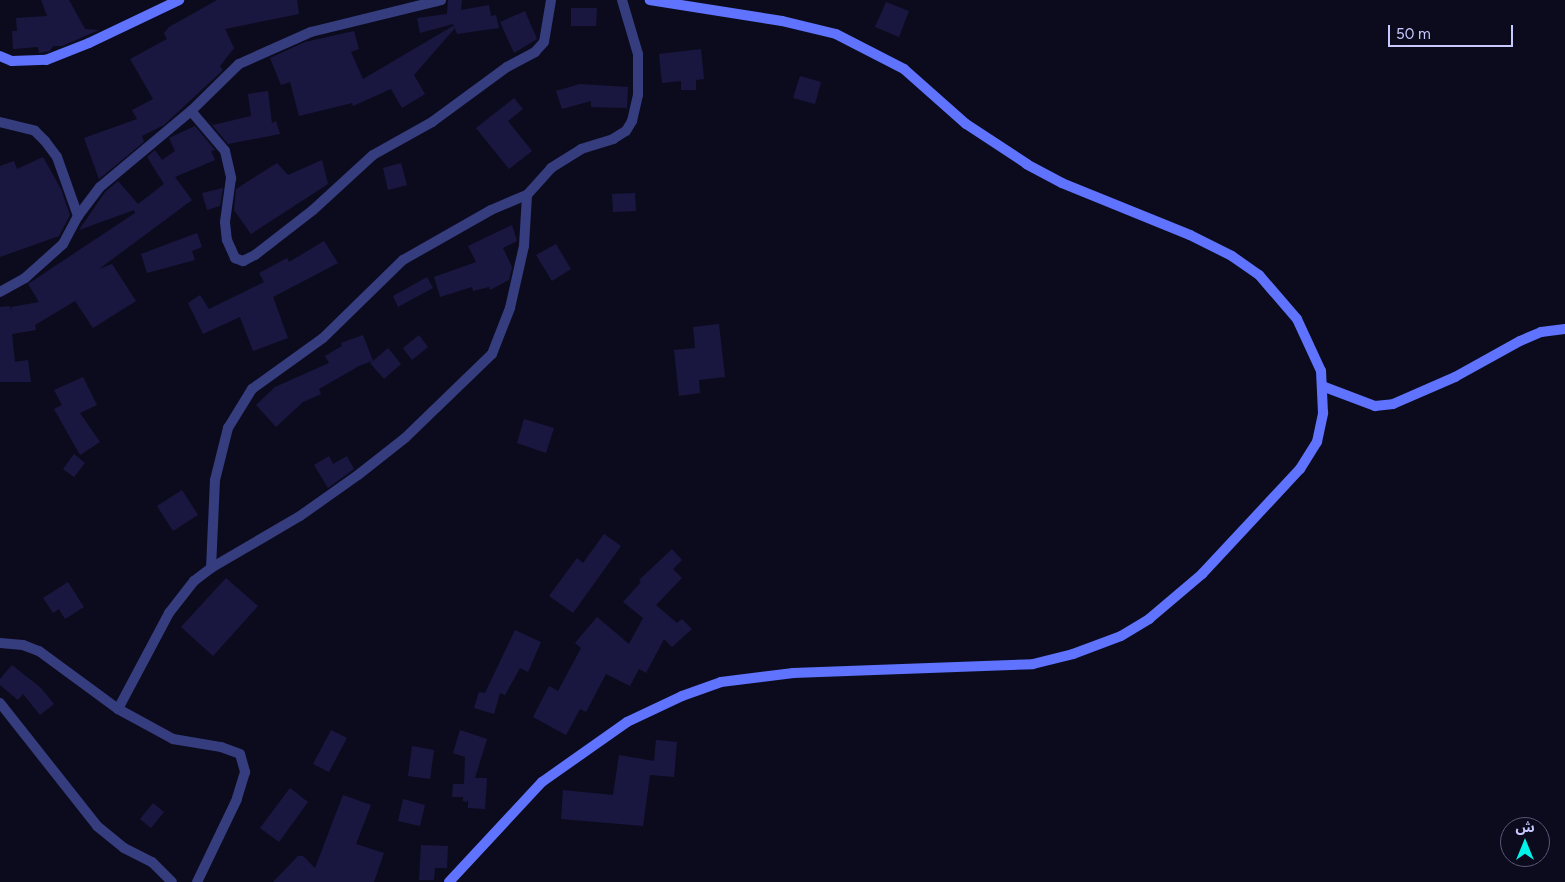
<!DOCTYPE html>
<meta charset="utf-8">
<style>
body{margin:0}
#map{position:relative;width:1565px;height:882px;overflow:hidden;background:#0c0b1e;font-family:Figtree,"Noto Sans Arabic",sans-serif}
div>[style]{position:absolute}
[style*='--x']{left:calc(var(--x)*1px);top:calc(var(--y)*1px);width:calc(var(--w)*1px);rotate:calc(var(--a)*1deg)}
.building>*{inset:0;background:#19173f}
.street>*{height:10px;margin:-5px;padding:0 5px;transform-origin:5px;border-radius:5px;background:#353d7e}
.secondary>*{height:10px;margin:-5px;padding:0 5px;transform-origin:5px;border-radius:5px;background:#5f73ff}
span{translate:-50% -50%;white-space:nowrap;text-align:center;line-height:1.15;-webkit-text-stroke:4px #0c0b1e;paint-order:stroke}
.north{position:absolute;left:1500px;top:817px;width:50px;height:50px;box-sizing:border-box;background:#0c0b1e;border:1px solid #575778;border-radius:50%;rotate:0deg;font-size:14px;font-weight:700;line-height:20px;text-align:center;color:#c8caff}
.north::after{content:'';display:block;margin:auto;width:18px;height:22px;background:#00f3e8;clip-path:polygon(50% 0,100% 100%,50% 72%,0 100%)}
.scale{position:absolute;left:1388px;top:25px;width:125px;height:22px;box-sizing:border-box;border:2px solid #c8caff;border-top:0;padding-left:6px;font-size:15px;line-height:18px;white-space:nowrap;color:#c8caff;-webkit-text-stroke:4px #0c0b1e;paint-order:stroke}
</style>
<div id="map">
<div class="building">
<div style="clip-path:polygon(41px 0,69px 0,85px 29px,99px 30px,62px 46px,53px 46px,50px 51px,39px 53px,38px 47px,13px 49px,12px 31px,17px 31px,16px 18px,47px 16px)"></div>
<div style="clip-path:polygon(217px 0,297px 0,299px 14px,225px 29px,234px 48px,220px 66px,223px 70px,164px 125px,142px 136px,144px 142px,99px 179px,84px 138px,137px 119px,132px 110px,153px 99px,130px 59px,167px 39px,164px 33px,169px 27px)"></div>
<div style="clip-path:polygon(448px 0,462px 0,461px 10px,489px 5px,491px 16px,496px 15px,499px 28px,457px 34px,453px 24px,420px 33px,417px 18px,447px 14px)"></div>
<div style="clip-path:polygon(886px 2px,909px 11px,899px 37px,875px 27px)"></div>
<div style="clip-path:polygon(571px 8px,597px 8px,596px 26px,571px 26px)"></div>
<div style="clip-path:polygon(525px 11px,537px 39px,514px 53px,500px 22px)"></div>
<div style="clip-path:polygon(453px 26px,455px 28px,414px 75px,425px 94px,402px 108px,391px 89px,353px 106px,352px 103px,299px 116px,290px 82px,281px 85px,270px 58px,305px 42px,354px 31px,359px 49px,351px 52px,363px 79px)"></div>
<div style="clip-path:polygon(701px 49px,704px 79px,696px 80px,696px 90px,681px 90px,681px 81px,662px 83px,659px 54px)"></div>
<div style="clip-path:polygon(800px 76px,821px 82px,815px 104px,793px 98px)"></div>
<div style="clip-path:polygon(580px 84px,628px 87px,627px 108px,591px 107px,591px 101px,562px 109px,556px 91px)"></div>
<div style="clip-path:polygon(268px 91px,272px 123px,276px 121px,280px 134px,228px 144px,208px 120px,213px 125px,251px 116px,248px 94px)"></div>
<div style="clip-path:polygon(514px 98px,523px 109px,508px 121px,532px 151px,509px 169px,476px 128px)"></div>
<div style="clip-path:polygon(195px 126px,215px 150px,211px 151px,215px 160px,175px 177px,192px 200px,99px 269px,112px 264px,136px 301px,93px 328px,75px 301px,35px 325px,36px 330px,12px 334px,15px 362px,28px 360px,31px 382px,0 382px,0 307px,10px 306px,12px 314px,11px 307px,39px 302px,28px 284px,135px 213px,134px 210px,79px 230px,105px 192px,118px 181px,138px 204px,164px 184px,147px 157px,155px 150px,162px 160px,175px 151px,169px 138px)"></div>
<div style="clip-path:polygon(43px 157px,61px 189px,70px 215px,59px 236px,0 257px,0 166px,14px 161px,17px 169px)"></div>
<div style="clip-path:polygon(322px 160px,328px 184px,251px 234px,234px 210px,236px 189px,277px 163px,288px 175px)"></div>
<div style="clip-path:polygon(401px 163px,407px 185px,388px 190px,383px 168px)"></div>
<div style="clip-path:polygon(223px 188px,220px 206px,207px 210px,202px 193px)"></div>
<div style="clip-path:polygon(635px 193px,636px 211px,613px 212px,612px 194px)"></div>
<div style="clip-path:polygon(512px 225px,517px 241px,503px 248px,512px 267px,509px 280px,490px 290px,489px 287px,473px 291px,472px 287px,440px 297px,434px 277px,476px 262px,468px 246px)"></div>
<div style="clip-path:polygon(197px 233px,202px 247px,192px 251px,195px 260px,147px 273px,141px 254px)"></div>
<div style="clip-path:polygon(324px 241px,338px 263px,273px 297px,288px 338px,253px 351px,240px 317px,203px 334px,188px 303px,200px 295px,209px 309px,264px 282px,259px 273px,287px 258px,289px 262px)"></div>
<div style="clip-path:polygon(556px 244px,571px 269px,552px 281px,536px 255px)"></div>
<div style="clip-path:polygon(427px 277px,433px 288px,398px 307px,393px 296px)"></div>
<div style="clip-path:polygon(719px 324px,725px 377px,699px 380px,700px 393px,679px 396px,674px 350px,695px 348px,693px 327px)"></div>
<div style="clip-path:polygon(363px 335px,373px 361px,388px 348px,401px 364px,384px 379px,370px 363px,372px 361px,359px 366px,319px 389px,321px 394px,303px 402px,276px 427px,256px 405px,275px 387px,329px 363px,325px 356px,342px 346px,341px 343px)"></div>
<div style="clip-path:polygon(419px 335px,428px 347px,412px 360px,403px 348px)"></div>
<div style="clip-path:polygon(83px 377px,97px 405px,80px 413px,100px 442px,80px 455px,54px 409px,62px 405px,54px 390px)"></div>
<div style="clip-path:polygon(524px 419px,554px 428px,546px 453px,517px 443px)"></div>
<div style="clip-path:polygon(74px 454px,85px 463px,74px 477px,63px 469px)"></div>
<div style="clip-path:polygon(329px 456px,333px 464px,347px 456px,354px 469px,328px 488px,314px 465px)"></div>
<div style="clip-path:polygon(182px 490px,198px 515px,173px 531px,157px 506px)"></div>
<div style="clip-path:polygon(604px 534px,621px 546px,573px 613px,549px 596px,577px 558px,583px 563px)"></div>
<div style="clip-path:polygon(672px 549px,682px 560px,673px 569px,682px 578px,656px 605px,677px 623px,682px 619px,692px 629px,672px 647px,664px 639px,646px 673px,639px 669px,630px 686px,606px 674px,586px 712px,580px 709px,566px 735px,533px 717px,549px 686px,558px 691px,581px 648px,575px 643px,597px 617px,629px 644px,643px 618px,623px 602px,641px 582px,639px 580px)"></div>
<div style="clip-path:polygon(226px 578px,258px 606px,213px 656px,181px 627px)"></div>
<div style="clip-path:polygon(68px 582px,84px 607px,65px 619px,59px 609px,53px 613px,43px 598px)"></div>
<div style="clip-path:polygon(515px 630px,541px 642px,528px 672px,520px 668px,505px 695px,500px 693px,494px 714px,474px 708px,479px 692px,485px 693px)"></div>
<div style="clip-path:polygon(12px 665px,41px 688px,54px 704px,40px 715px,23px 694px,18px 700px,0 685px,0 679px)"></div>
<div style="clip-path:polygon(331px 730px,347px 738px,329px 772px,313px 764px)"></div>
<div style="clip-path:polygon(460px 730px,487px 739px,475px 778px,487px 778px,485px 809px,468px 808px,468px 798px,467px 802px,463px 801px,463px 797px,452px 797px,453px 784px,464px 784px,465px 757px,453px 753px)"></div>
<div style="clip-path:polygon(656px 740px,677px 742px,674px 777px,650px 775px,643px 826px,561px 819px,563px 790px,613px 795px,619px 755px,654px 761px)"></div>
<div style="clip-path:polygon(412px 746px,434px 750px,430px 779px,408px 776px)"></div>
<div style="clip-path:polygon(290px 788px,308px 802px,279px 842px,260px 828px)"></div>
<div style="clip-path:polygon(343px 795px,371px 805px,356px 844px,384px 853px,374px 882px,273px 882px,298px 856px,303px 856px,315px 868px)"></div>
<div style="clip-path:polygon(403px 799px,425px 805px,420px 826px,398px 821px)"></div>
<div style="clip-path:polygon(153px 803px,164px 812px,151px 828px,140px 819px)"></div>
<div style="clip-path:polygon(421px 845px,448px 846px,447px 868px,435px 868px,434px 880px,419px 880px)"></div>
</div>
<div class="street">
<div style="--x:191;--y:111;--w:52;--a:49.6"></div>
<div style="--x:225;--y:151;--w:28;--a:77"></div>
<div style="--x:231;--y:178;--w:44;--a:97.8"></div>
<div style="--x:225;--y:222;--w:18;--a:84"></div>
<div style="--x:227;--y:240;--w:20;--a:66"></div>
<div style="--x:235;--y:258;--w:9;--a:21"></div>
<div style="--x:243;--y:261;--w:13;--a:-27"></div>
<div style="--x:255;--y:255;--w:73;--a:-37.8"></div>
<div style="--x:313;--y:210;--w:81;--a:-42.5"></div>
<div style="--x:373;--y:155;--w:68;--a:-29.2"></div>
<div style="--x:432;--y:122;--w:93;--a:-36.3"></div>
<div style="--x:507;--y:67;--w:32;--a:-28"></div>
<div style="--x:535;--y:52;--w:13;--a:-48"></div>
<div style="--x:544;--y:42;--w:43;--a:-80.5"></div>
<div style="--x:0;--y:122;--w:36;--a:14"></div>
<div style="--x:35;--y:131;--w:14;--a:45"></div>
<div style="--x:45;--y:141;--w:20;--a:53"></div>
<div style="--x:57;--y:157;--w:63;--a:70.4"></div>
<div style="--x:0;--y:292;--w:29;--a:-29"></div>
<div style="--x:25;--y:278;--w:51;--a:-41.8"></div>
<div style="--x:63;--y:244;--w:32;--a:-62"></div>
<div style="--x:78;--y:216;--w:36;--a:-53"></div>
<div style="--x:100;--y:187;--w:119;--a:-39.9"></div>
<div style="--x:191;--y:111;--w:67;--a:-44.4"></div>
<div style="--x:239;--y:64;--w:79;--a:-24"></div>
<div style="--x:311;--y:32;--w:134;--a:-13.8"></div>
<div style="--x:211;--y:568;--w:88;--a:-87.4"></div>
<div style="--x:215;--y:480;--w:54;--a:-76"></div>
<div style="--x:228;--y:428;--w:46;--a:-58.4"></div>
<div style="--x:252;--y:389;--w:87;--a:-35.7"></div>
<div style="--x:323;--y:338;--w:112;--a:-44.3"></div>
<div style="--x:403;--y:260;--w:101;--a:-29.6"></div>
<div style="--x:491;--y:210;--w:39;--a:-23"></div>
<div style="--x:0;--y:643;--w:23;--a:5"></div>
<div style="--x:23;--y:645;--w:17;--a:21"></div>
<div style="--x:39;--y:651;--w:98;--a:36.3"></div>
<div style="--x:118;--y:709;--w:63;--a:28.6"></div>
<div style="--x:173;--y:739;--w:49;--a:9.5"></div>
<div style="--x:221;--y:747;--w:20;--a:20"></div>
<div style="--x:240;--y:754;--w:19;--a:74"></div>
<div style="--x:245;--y:772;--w:28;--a:107"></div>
<div style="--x:237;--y:799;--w:92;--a:115.7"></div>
<div style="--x:0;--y:703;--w:157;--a:51.7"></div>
<div style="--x:97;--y:826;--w:35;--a:39"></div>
<div style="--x:124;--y:848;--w:31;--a:27"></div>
<div style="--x:152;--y:862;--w:28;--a:45"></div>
<div style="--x:118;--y:709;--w:109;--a:-62"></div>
<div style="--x:169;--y:613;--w:41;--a:-52"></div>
<div style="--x:194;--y:581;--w:21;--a:-37"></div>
<div style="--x:211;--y:568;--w:103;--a:-30.3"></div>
<div style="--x:300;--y:516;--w:71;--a:-35.3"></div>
<div style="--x:358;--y:475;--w:60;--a:-38.2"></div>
<div style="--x:405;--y:438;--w:121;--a:-44"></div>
<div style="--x:492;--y:354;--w:49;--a:-68.6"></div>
<div style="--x:510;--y:308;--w:64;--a:-77.3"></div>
<div style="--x:524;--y:246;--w:51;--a:-86.6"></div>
<div style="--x:527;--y:195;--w:36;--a:-48"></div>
<div style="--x:551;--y:168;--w:36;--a:-32"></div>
<div style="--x:581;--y:149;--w:34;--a:-17"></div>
<div style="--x:613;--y:139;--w:15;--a:-32"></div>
<div style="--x:626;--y:131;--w:12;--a:-59"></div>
<div style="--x:632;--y:121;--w:27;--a:-77"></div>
<div style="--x:638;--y:95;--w:41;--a:-90"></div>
<div style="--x:638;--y:54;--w:56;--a:-106.5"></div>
</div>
<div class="secondary">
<div style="--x:0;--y:56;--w:13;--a:23"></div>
<div style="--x:12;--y:61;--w:34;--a:-2"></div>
<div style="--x:46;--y:60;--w:46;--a:-21.6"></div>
<div style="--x:89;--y:43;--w:100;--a:-25.5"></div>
<div style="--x:1322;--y:386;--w:57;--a:20.7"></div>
<div style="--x:1375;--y:406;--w:18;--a:-6"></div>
<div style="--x:1393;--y:404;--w:68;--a:-23.5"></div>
<div style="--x:1455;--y:377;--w:74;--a:-29"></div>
<div style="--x:1520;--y:341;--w:23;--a:-23"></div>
<div style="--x:1541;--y:332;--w:24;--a:-7"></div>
<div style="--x:449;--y:882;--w:137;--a:-47.1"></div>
<div style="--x:542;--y:782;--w:104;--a:-35.2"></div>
<div style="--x:627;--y:722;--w:61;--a:-25.3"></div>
<div style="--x:682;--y:696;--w:41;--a:-19.7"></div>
<div style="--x:721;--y:682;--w:73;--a:-7.1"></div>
<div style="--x:793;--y:673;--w:240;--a:-2.1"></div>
<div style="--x:1033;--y:664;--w:41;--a:-14"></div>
<div style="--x:1073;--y:654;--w:51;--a:-20.6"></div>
<div style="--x:1121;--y:636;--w:33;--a:-31"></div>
<div style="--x:1149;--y:619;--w:70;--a:-40.3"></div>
<div style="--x:1202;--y:574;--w:144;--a:-47"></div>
<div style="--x:1300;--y:469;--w:32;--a:-58"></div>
<div style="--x:1317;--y:442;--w:30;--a:-78"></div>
<div style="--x:1323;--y:413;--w:42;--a:-92.7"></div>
<div style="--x:1321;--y:371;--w:57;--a:-114.8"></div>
<div style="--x:1297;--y:319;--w:58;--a:-130.8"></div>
<div style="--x:1259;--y:275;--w:33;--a:-145"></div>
<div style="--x:1232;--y:256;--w:47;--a:-153.4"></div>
<div style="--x:1190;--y:235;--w:138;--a:-157.9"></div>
<div style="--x:1062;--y:183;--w:40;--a:-152"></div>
<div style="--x:1027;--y:164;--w:73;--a:-146.7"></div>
<div style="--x:966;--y:124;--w:83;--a:-138.4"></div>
<div style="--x:904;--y:69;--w:76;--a:-152.8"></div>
<div style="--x:836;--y:34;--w:56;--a:-166.5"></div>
<div style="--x:782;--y:21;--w:134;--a:-171"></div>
</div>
<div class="north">ش</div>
<div class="scale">50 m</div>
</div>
